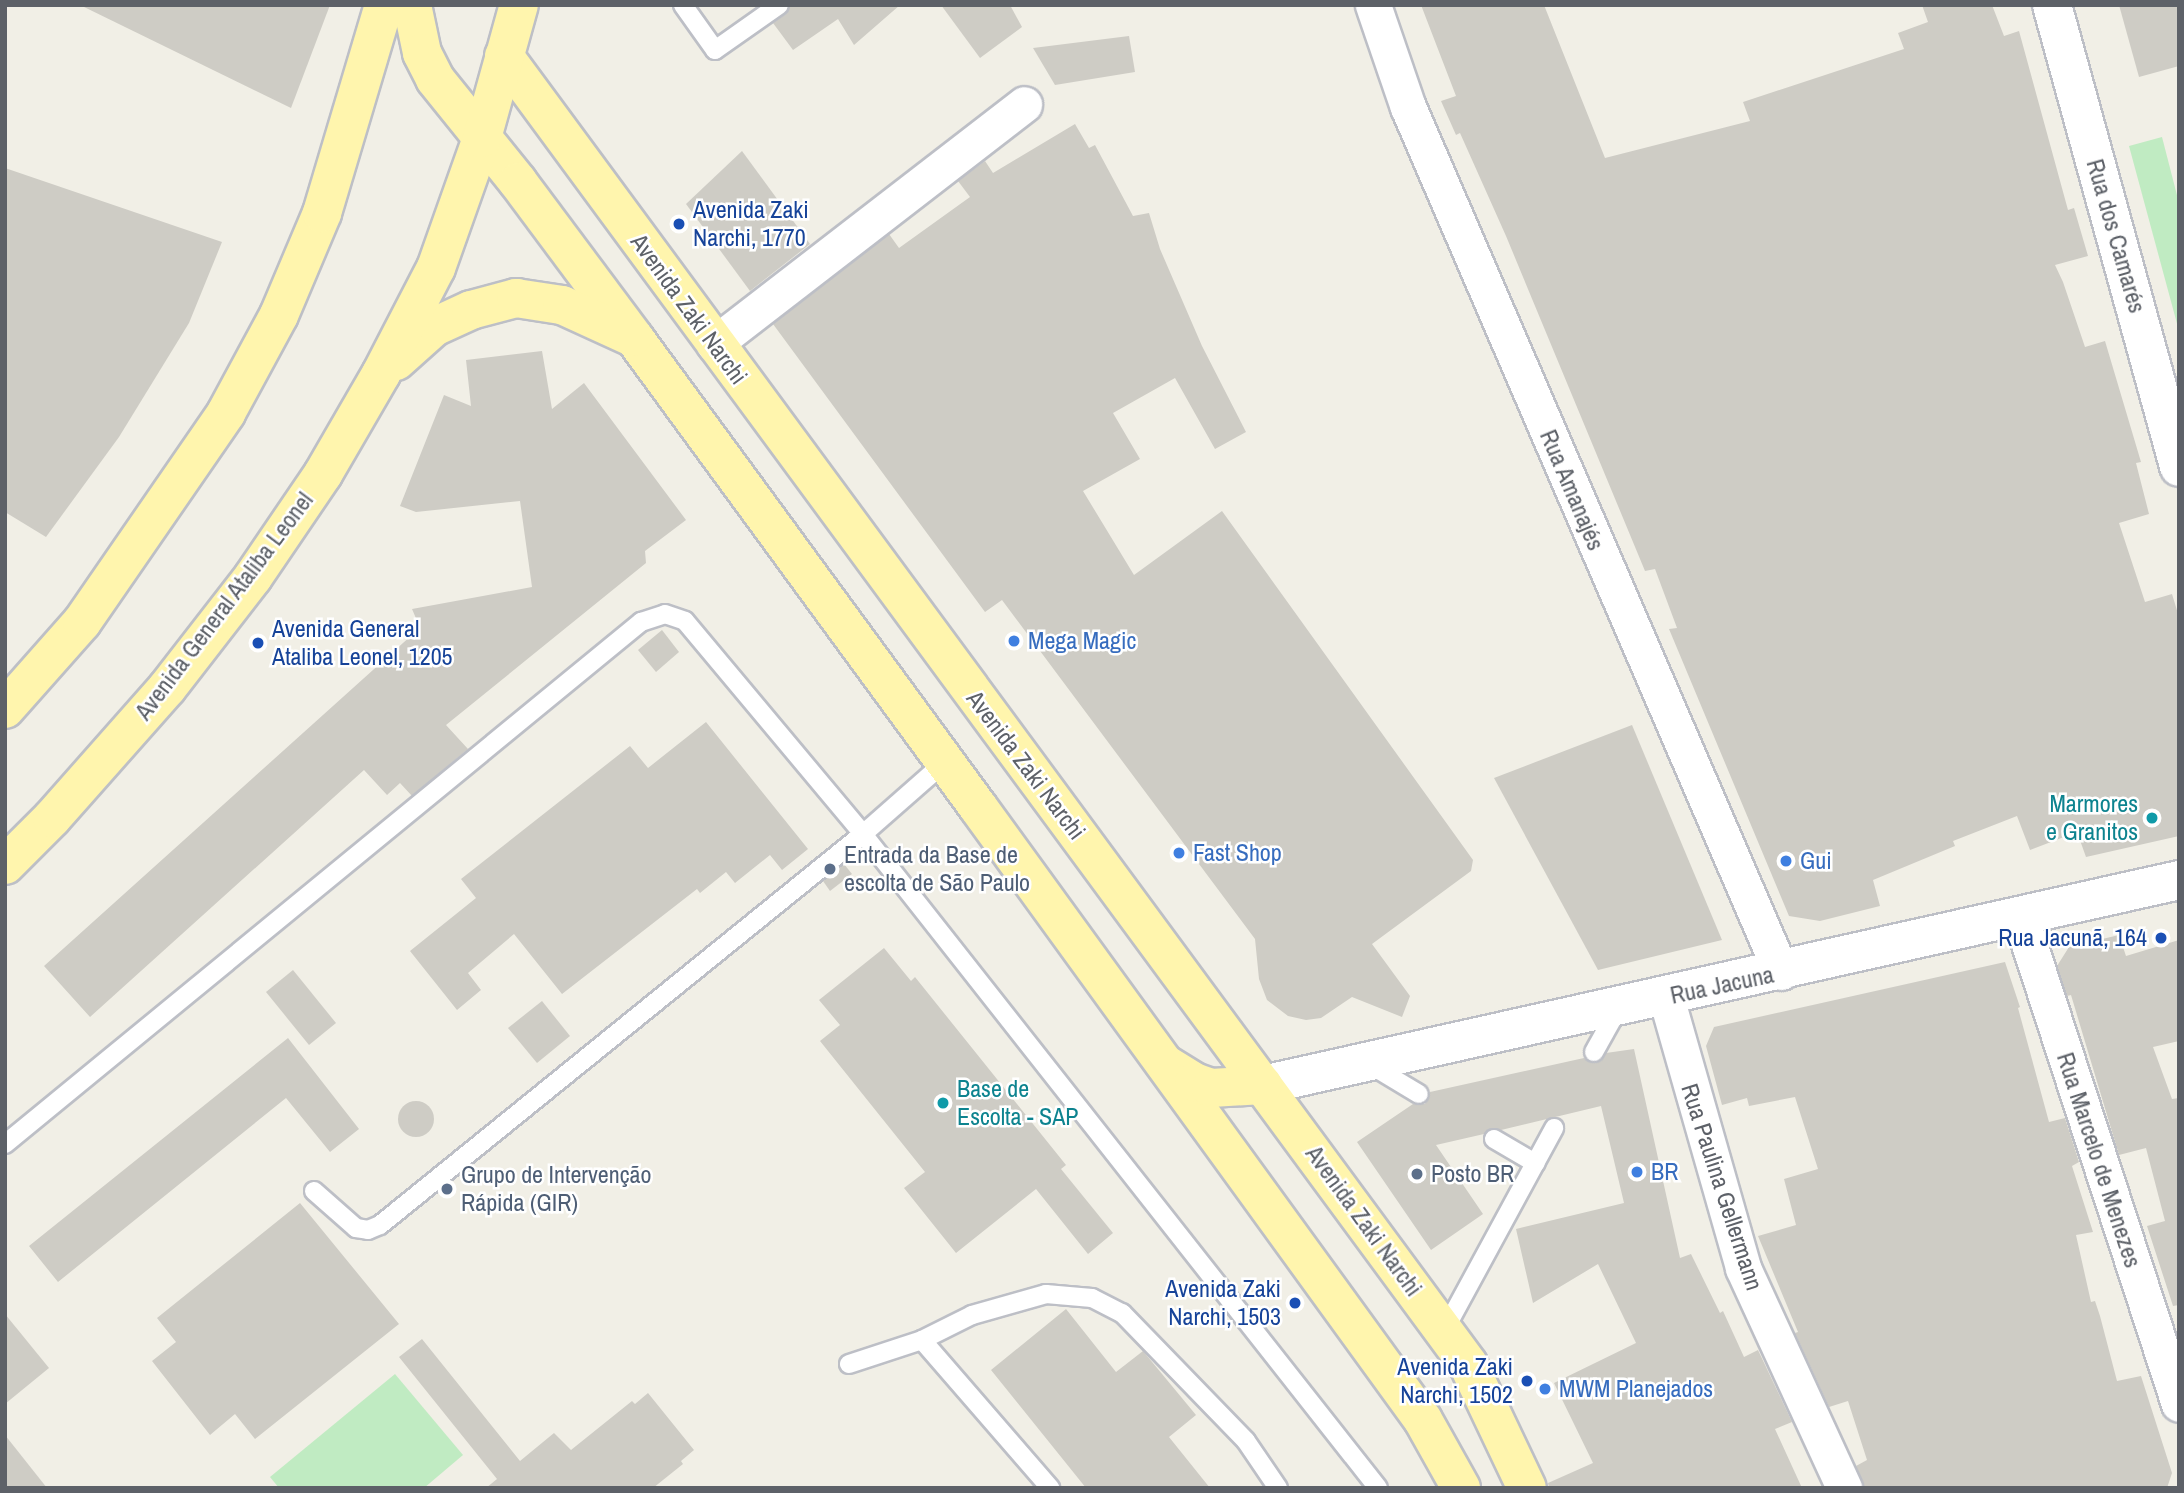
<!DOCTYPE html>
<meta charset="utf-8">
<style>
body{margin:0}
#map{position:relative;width:2184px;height:1493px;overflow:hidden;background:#f1efe6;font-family:"Archivo Narrow",sans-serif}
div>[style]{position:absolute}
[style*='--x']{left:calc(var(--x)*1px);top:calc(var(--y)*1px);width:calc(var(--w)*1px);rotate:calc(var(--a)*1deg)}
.green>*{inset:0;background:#c0ebc2}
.building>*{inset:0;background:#ceccc5}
.round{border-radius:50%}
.roads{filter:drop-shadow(2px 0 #bdbfc6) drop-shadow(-2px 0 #bdbfc6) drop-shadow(0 2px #bdbfc6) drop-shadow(0 -2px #bdbfc6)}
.service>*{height:18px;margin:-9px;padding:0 9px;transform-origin:9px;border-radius:9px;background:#fff}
.minor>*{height:35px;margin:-17.5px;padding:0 17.5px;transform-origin:17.5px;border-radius:17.5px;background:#fff}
.tertiary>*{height:38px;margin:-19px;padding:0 19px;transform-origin:19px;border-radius:19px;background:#fff}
.secondary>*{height:38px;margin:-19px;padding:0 19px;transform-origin:19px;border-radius:19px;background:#fff}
.primary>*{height:38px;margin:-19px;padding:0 19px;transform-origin:19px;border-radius:19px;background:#fff5ad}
.dots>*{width:19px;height:19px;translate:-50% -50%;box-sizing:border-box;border:4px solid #fff;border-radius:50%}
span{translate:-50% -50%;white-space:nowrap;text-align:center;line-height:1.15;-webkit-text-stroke:5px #fff;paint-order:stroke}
.transit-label{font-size:24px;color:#164399}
.left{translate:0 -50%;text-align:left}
.right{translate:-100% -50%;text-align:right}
.street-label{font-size:24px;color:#5d6168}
.shop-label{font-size:24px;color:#366cbe}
.culture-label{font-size:24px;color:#0d838f}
.service-label{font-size:24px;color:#4e5e75}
.frame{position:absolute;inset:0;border:7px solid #5d6168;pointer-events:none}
</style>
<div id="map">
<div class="green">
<div style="clip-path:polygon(2162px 137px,2179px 203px,2179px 331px,2129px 146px)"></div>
<div style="clip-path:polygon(395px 1374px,463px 1455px,424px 1488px,279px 1488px,270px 1477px)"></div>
</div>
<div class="building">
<div style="clip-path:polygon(80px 5px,330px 5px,291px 108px)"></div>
<div style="clip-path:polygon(790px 5px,900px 5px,854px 45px,838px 19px,793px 50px,773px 23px,786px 14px)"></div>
<div style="clip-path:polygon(941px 5px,1010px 5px,1022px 27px,980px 58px)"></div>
<div style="clip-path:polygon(1421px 5px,1544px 5px,1605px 158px,1750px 121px,1743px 102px,1904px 49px,1898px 33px,1928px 22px,1922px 5px,1992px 5px,2004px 36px,2019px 31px,2068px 210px,2074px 208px,2088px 256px,2055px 265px,2063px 282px,2085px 347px,2105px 341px,2141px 462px,2136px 463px,2149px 514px,2119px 523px,2145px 602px,2172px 594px,2179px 617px,2179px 836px,2086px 857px,2077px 832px,2030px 850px,2017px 816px,1953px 841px,1955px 846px,1873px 880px,1880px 906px,1820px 921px,1789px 916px,1669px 629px,1677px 628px,1655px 569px,1645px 571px,1506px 236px,1460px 133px,1456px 135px,1441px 101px,1456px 96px)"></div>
<div style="clip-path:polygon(2119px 5px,2179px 5px,2179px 66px,2139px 77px)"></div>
<div style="clip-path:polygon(1129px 36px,1135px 72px,1055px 85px,1033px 48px)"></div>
<div style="clip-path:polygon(1075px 124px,1089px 148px,1095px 145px,1133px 216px,1149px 213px,1160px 249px,1202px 346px,1246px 432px,1215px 449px,1175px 378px,1113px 413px,1140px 459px,1083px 491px,1134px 575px,1222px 511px,1473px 860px,1471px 871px,1372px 944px,1410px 996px,1402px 1017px,1352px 997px,1321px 1018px,1306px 1020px,1288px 1016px,1267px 1000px,1259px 979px,1255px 939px,1002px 600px,985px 612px,773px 324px,889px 234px,899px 248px,970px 197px,958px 181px,985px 161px,993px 173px)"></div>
<div style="clip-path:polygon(742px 151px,810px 244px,750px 291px,686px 204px)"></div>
<div style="clip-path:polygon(5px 168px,222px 242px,189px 323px,119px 437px,46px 537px,5px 512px)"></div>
<div style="clip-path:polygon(542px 351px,552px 409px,584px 383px,686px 520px,645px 551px,646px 563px,446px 725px,468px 749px,412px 796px,400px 783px,387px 795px,364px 770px,90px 1017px,44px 966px,413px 634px,409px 629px,418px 623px,412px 609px,532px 587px,520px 501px,416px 512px,400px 506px,444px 395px,471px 406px,466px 360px)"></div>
<div style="clip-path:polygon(662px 630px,679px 652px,656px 672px,638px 650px)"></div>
<div style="clip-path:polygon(706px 722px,808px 849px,782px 870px,770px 855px,735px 883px,726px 872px,700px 893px,697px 889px,562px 994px,514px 934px,468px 973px,481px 990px,457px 1010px,410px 951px,476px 898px,461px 879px,630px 746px,648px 768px)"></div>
<div style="clip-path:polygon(1632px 725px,1722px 940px,1598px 970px,1494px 778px)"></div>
<div style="clip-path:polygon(844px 864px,852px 874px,830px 891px,823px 881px)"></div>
<div style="clip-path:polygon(2119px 935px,2126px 956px,2179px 940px,2179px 1041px,2153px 1047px,2172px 1099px,2179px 1098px,2179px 1305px,2173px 1306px,2147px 1226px,2165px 1221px,2146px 1148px,2119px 1155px,2071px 995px,2067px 996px,2057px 966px,2069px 947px)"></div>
<div style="clip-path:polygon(884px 948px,911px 981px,915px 977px,1066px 1165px,1061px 1169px,1113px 1233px,1088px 1254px,1036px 1189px,956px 1253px,904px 1188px,925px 1172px,820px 1041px,840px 1025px,819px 1000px)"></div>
<div style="clip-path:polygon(2005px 962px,2020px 1007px,2018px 1008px,2049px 1122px,2065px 1118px,2079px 1162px,2072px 1166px,2093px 1232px,2076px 1235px,2091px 1302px,2095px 1301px,2100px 1316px,2117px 1381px,2141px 1376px,2172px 1473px,2167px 1488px,1864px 1488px,1856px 1466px,1867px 1460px,1848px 1401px,1829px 1407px,1795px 1333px,1798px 1332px,1758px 1236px,1796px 1225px,1784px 1179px,1818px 1169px,1795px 1097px,1749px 1106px,1747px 1098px,1722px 1105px,1706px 1046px,1714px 1027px)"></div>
<div style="clip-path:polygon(293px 970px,336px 1023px,309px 1045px,266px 992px)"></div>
<div style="clip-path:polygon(542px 1001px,570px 1036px,537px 1063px,508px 1028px)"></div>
<div style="clip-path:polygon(288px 1038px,359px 1129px,330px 1152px,286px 1098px,58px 1282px,29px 1246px)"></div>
<div style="clip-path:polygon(1634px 1049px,1680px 1258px,1691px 1254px,1720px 1313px,1723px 1311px,1744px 1357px,1758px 1350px,1792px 1422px,1775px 1429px,1802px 1488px,1549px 1488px,1548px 1483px,1593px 1463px,1554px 1383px,1636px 1343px,1598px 1264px,1533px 1303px,1516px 1229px,1624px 1203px,1601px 1106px,1501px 1130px,1493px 1128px,1484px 1134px,1436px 1145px,1483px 1214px,1431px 1250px,1357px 1142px,1413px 1104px,1425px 1104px,1430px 1092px,1584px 1058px,1595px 1063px,1606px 1053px)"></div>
<div class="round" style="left:398px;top:1101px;width:36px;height:36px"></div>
<div style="clip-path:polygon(300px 1203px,399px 1324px,255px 1439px,235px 1414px,210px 1435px,152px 1361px,176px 1342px,157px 1318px)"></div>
<div style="clip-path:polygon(1066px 1309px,1116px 1372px,1143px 1351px,1196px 1415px,1169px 1437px,1210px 1488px,1086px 1488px,991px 1370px)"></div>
<div style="clip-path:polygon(5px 1314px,49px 1368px,5px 1404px)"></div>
<div style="clip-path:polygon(422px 1339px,520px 1461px,554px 1433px,571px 1450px,632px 1401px,635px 1404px,648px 1393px,694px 1450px,681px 1461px,683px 1464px,653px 1488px,486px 1488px,497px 1479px,399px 1357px)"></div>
<div style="clip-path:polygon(5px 1435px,47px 1488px,5px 1488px)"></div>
</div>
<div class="roads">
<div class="service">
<div style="--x:683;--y:5;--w:55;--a:54.6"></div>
<div style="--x:715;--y:50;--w:78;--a:-35.1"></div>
<div style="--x:1594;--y:1052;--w:51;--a:-60.9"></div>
<div style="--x:1369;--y:1064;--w:58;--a:31"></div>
<div style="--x:1494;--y:1139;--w:48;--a:30.3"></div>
<div style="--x:5;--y:1144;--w:823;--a:-39.38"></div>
<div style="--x:641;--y:622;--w:25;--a:-18"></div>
<div style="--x:665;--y:614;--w:21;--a:19"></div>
<div style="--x:685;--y:621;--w:278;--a:50.1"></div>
<div style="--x:863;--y:834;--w:832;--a:51.78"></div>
<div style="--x:314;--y:1191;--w:56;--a:41.4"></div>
<div style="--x:356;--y:1228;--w:12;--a:9"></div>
<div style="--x:368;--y:1230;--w:13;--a:-23"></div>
<div style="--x:380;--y:1225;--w:621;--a:-38.99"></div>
<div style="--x:863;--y:834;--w:109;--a:-41.3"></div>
<div style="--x:1444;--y:1331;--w:231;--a:-61.5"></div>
<div style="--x:922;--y:1340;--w:196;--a:49.1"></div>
<div style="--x:849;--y:1364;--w:77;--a:-18.2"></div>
<div style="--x:922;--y:1340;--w:56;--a:-26.6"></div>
<div style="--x:972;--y:1315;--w:77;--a:-15.8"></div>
<div style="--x:1046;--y:1294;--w:46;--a:5"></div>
<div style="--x:1092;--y:1298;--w:34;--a:27"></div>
<div style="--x:1122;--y:1313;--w:178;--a:45.9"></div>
<div style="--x:1246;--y:1441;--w:57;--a:55.8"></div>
</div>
<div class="minor">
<div style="--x:1373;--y:5;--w:108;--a:71.1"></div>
<div style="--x:1408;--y:107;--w:942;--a:66.67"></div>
<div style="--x:714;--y:344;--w:392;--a:-37.7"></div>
<div style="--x:2020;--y:916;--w:513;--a:71.95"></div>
<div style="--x:1666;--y:997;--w:282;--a:74.1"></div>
<div style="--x:1743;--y:1268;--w:242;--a:65.3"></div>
</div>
<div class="tertiary">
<div style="--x:2052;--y:5;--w:479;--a:74.6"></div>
</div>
<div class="secondary">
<div style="--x:1263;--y:1085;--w:939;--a:-12.61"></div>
</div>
<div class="primary">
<div style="--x:412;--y:5;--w:49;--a:78.2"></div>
<div style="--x:422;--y:53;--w:29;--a:63"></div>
<div style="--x:435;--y:79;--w:132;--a:51.1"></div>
<div style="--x:518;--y:182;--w:196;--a:53.3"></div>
<div style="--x:635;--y:339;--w:580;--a:53.76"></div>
<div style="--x:978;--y:807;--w:757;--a:54.02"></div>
<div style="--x:1423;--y:1420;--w:78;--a:60.8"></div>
<div style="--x:504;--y:56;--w:1625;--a:53.61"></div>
<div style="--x:1468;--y:1364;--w:137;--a:64.6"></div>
<div style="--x:396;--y:361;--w:51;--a:-41.8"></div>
<div style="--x:434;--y:327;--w:41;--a:-24.7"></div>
<div style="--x:471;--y:310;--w:47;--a:-14.9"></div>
<div style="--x:516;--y:298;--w:47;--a:8.7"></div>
<div style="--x:562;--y:305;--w:77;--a:24.6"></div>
<div style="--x:5;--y:709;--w:116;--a:-48.5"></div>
<div style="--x:82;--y:622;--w:254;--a:-55.4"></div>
<div style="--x:226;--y:413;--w:111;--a:-61.6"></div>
<div style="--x:279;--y:315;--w:111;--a:-67.1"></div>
<div style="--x:322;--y:213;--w:217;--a:-73.4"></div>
<div style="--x:5;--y:865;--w:66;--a:-45"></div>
<div style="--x:52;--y:818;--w:174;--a:-48.5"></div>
<div style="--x:167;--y:688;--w:140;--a:-52.2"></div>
<div style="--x:253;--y:577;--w:125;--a:-55.8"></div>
<div style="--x:323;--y:474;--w:116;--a:-59.9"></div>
<div style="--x:381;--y:374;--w:119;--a:-62.6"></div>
<div style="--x:436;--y:268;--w:138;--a:-70.5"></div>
<div style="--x:482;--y:138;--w:138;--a:-74.5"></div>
<div style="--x:1167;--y:1065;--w:32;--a:32"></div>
<div style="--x:1194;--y:1082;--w:18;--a:19"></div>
<div style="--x:1211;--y:1088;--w:52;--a:-3.3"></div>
</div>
</div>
<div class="dots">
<div style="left:679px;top:224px;background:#1a4fb4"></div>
<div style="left:1014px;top:641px;background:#3f7fe0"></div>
<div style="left:258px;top:643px;background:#1a4fb4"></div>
<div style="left:2152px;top:818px;background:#0f9aa8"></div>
<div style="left:1179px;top:853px;background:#3f7fe0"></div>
<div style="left:1786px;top:861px;background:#3f7fe0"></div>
<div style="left:830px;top:869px;background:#5c6f8a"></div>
<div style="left:2161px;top:938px;background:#1a4fb4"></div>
<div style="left:943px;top:1103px;background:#0f9aa8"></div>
<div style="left:1637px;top:1172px;background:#3f7fe0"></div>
<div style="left:1417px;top:1174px;background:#5c6f8a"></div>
<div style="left:447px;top:1189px;background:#5c6f8a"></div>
<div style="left:1295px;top:1303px;background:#1a4fb4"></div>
<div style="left:1527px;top:1381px;background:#1a4fb4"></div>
<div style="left:1545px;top:1389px;background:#3f7fe0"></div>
</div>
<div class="transit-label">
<span class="left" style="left:693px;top:224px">Avenida Zaki<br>Narchi, 1770</span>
<span class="left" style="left:272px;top:643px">Avenida General<br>Ataliba Leonel, 1205</span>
<span class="right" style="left:2147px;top:938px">Rua Jacunã, 164</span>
<span class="right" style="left:1281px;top:1303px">Avenida Zaki<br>Narchi, 1503</span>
<span class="right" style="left:1513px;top:1381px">Avenida Zaki<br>Narchi, 1502</span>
</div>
<div class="street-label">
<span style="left:2116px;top:236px;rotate:74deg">Rua dos Camarés</span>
<span style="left:689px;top:309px;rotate:54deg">Avenida Zaki Narchi</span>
<span style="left:1572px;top:490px;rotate:67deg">Rua Amanajés</span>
<span style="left:224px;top:606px;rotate:-53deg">Avenida General Ataliba Leonel</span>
<span style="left:1026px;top:765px;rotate:53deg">Avenida Zaki Narchi</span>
<span style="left:1722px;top:985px;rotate:-12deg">Rua Jacuna</span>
<span style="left:2099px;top:1160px;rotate:72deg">Rua Marcelo de Menezes</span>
<span style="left:1722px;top:1187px;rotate:72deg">Rua Paulina Gellermann</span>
<span style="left:1364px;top:1221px;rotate:54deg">Avenida Zaki Narchi</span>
</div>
<div class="shop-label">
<span class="left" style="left:1028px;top:641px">Mega Magic</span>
<span class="left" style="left:1193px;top:853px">Fast Shop</span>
<span class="left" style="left:1800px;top:861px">Gui</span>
<span class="left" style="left:1651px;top:1172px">BR</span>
<span class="left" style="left:1559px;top:1389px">MWM Planejados</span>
</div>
<div class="culture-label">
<span class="right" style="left:2138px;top:818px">Marmores<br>e Granitos</span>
<span class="left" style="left:957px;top:1103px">Base de<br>Escolta - SAP</span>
</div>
<div class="service-label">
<span class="left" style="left:844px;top:869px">Entrada da Base de<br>escolta de São Paulo</span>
<span class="left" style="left:1431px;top:1174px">Posto BR</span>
<span class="left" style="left:461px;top:1189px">Grupo de Intervenção<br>Rápida (GIR)</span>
</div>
<div class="frame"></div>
</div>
